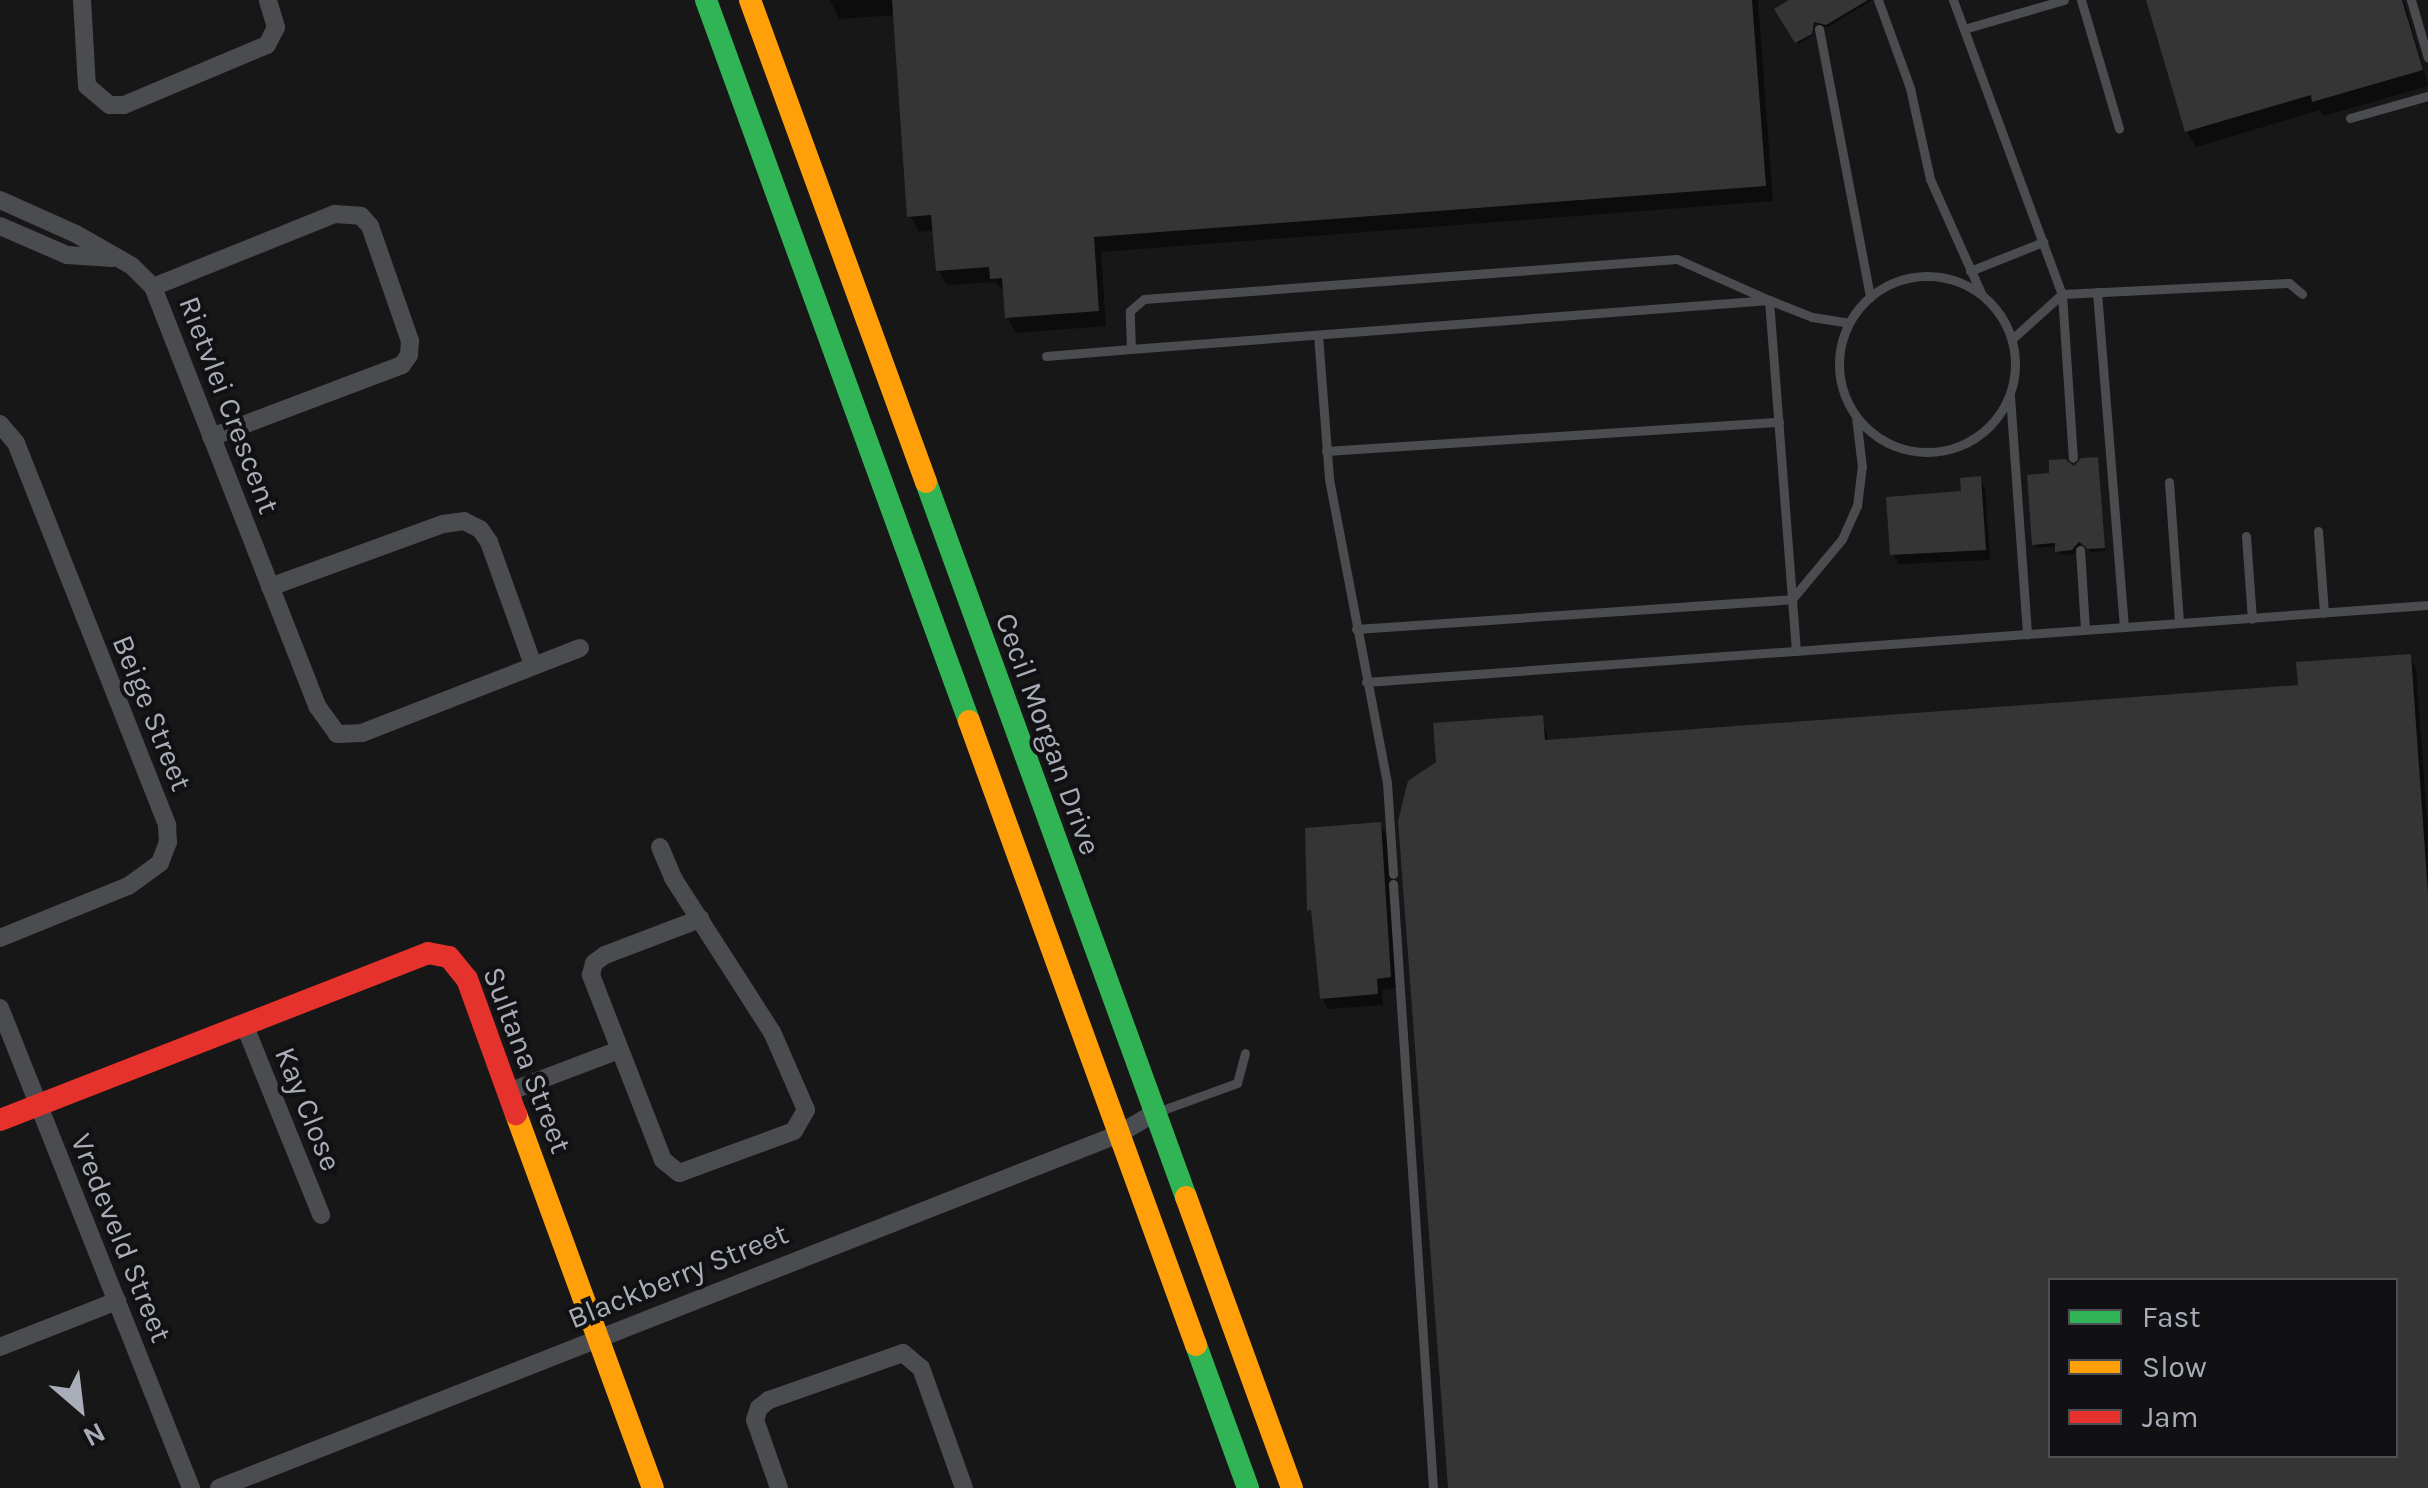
<!DOCTYPE html>
<style>
body{margin:0}
#map{position:relative;width:2428px;height:1488px;overflow:hidden;background:#171717;font-family:Karla,sans-serif}
div>[style]{position:absolute}
[style*='--x']{left:calc(var(--x)*1px);top:calc(var(--y)*1px);width:calc(var(--w)*1px);rotate:calc(var(--a)*1deg)}
.shadow>*{inset:0;background:#0007}
.building>*{inset:0;background:#353536}
.lane>*{height:9px;margin:-4.5px;padding:0 4.5px;transform-origin:4.5px;border-radius:4.5px;background:#4b4c50}
.lane>.ring{margin:-4.5px;padding:0;box-sizing:content-box;background:none;border:9px solid #4b4c50;border-radius:50%}
.street>*{height:18px;margin:-9px;padding:0 9px;transform-origin:9px;border-radius:9px;background:#4b4c50}
.fast>*{height:22px;margin:-11px;padding:0 11px;transform-origin:11px;border-radius:11px;background:#30b455}
.slow>*{height:22px;margin:-11px;padding:0 11px;transform-origin:11px;border-radius:11px;background:#ff9f0a}
.jam>*{height:22px;margin:-11px;padding:0 11px;transform-origin:11px;border-radius:11px;background:#e5322d}
span{translate:-50% -50%;white-space:nowrap;text-align:center;line-height:1.15;-webkit-text-stroke:8px #111113;paint-order:stroke}
.street-label{font-size:30px;color:#a8adb8}
.legend{position:absolute;left:2048px;top:1278px;width:350px;height:180px;box-sizing:border-box;background:#111113;border:2px solid #4d4f55;margin:0;padding:12px 18px;list-style:none;font-size:30px;color:#a8adb8}
.legend li{display:flex;align-items:center;gap:20px;height:50px}
.legend b{width:50px;border:2px solid #4d4f55}
.north{position:absolute;left:30px;top:1358px;width:100px;height:100px;-webkit-text-stroke:8px #111113;paint-order:stroke;rotate:152deg;font-size:28px;font-weight:700;line-height:40px;text-align:center;color:#a8adb8}
.north::after{content:'';display:block;margin:auto;width:35px;height:45px;background:#a8adb8;clip-path:polygon(50% 0,100% 100%,50% 72%,0 100%)}
</style>
<div id="map">
<div class="shadow">
<div style="clip-path:polygon(830px 0,1758px 0,1773px 201px,1101px 252px,1106px 326px,1016px 333px,1007px 317px,1006px 293px,995px 282px,947px 285px,938px 270px,935px 230px,919px 232px,910px 216px,896px 15px,839px 19px)"></div>
<div style="clip-path:polygon(1794px 0,1872px 0,1828px 27px,1815px 24px,1812px 36px,1799px 44px,1778px 10px)"></div>
<div style="clip-path:polygon(2149px 0,2404px 0,2428px 86px,2324px 116px,2320px 110px,2196px 147px,2187px 132px)"></div>
<div style="clip-path:polygon(2096px 459px,2105px 551px,2092px 552px,2081px 544px,2074px 554px,2060px 555px,2057px 546px,2037px 548px,2035px 544px,2075px 469px)"></div>
<div style="clip-path:polygon(1979px 479px,1985px 489px,1990px 560px,1899px 564px,1893px 554px)"></div>
<div style="clip-path:polygon(evenodd,2410px 657px,2416px 668px,2428px 833px,2428px 1488px,1451px 1488px,1542px 718px,1549px 742px,2300px 687px,2410px 657px,2050px 1280px,2396px 1280px,2396px 1456px,2050px 1456px,2050px 1280px)"></div>
<div style="clip-path:polygon(1380px 825px,1387px 836px,1396px 988px,1382px 990px,1383px 1005px,1328px 1009px,1322px 998px,1314px 918px,1310px 910px)"></div>
</div>
<div class="building">
<div style="clip-path:polygon(892px 0,1752px 0,1766px 186px,1094px 237px,1099px 311px,1005px 318px,1002px 278px,990px 279px,989px 267px,936px 271px,931px 215px,907px 217px)"></div>
<div style="clip-path:polygon(1789px 0,1868px 0,1826px 25px,1814px 22px,1812px 34px,1795px 43px,1774px 9px)"></div>
<div style="clip-path:polygon(2146px 0,2402px 0,2423px 70px,2312px 102px,2311px 95px,2185px 132px)"></div>
<div style="clip-path:polygon(2098px 457px,2105px 548px,2088px 549px,2079px 542px,2072px 550px,2055px 552px,2055px 543px,2032px 545px,2027px 475px,2049px 473px,2049px 460px,2065px 459px,2074px 466px,2081px 458px)"></div>
<div style="clip-path:polygon(1981px 476px,1986px 550px,1890px 555px,1886px 497px,1961px 491px,1960px 478px)"></div>
<div style="clip-path:polygon(evenodd,2411px 654px,2428px 893px,2428px 1488px,1448px 1488px,1398px 821px,1408px 781px,1436px 762px,1433px 723px,1543px 715px,1545px 740px,2298px 685px,2296px 662px,2411px 654px,2050px 1280px,2396px 1280px,2396px 1456px,2050px 1456px,2050px 1280px)"></div>
<div style="clip-path:polygon(1381px 822px,1391px 977px,1377px 979px,1378px 994px,1320px 999px,1311px 910px,1307px 911px,1305px 828px)"></div>
</div>
<div class="lane">
<div style="--x:1878;--y:0;--w:94;--a:70"></div>
<div style="--x:1910;--y:88;--w:93;--a:77.6"></div>
<div style="--x:1930;--y:179;--w:125;--a:65.9"></div>
<div style="--x:1953;--y:0;--w:314;--a:69.7"></div>
<div style="--x:2062;--y:294;--w:164;--a:86.2"></div>
<div style="--x:2081;--y:0;--w:134;--a:73.5"></div>
<div style="--x:2411;--y:0;--w:60;--a:73.7"></div>
<div style="--x:1819;--y:29;--w:273;--a:79.2"></div>
<div style="--x:1964;--y:29;--w:104;--a:-16.2"></div>
<div style="--x:2350;--y:118;--w:81;--a:-15.8"></div>
<div style="--x:1677;--y:259;--w:101;--a:24"></div>
<div style="--x:1769;--y:300;--w:640;--a:175.61"></div>
<div style="--x:1131;--y:349;--w:38;--a:-92"></div>
<div style="--x:1130;--y:311;--w:18;--a:-41"></div>
<div style="--x:1144;--y:299;--w:534;--a:-4.29"></div>
<div style="--x:1970;--y:271;--w:79;--a:-21.7"></div>
<div class="ring" style="left:1839px;top:276px;width:167px;height:167px"></div>
<div style="--x:2097;--y:292;--w:336;--a:85.4"></div>
<div style="--x:1318;--y:335;--w:144;--a:85.6"></div>
<div style="--x:1329;--y:479;--w:309;--a:79.2"></div>
<div style="--x:1387;--y:783;--w:91;--a:86.2"></div>
<div style="--x:2012;--y:339;--w:67;--a:-42"></div>
<div style="--x:2062;--y:294;--w:227;--a:-2.8"></div>
<div style="--x:2289;--y:283;--w:17;--a:40"></div>
<div style="--x:1046;--y:356;--w:85;--a:-4.7"></div>
<div style="--x:2010;--y:396;--w:239;--a:85.9"></div>
<div style="--x:1326;--y:451;--w:454;--a:-3.7"></div>
<div style="--x:2169;--y:482;--w:141;--a:85.9"></div>
<div style="--x:2318;--y:531;--w:82;--a:85.8"></div>
<div style="--x:2246;--y:536;--w:83;--a:85.9"></div>
<div style="--x:2080;--y:550;--w:80;--a:86.4"></div>
<div style="--x:1356;--y:629;--w:437;--a:-3.9"></div>
<div style="--x:1792;--y:599;--w:78;--a:-50.2"></div>
<div style="--x:1842;--y:539;--w:36;--a:-66"></div>
<div style="--x:1857;--y:506;--w:39;--a:-83"></div>
<div style="--x:1862;--y:467;--w:50;--a:-96.8"></div>
<div style="--x:1796;--y:651;--w:352;--a:-94.4"></div>
<div style="--x:1769;--y:300;--w:46;--a:21.6"></div>
<div style="--x:1812;--y:317;--w:37;--a:9"></div>
<div style="--x:1366;--y:682;--w:1065;--a:-4.15"></div>
<div style="--x:1393;--y:884;--w:605;--a:86.21"></div>
<div style="--x:1157;--y:1112;--w:85;--a:-19.9"></div>
<div style="--x:1237;--y:1083;--w:31;--a:-75"></div>
</div>
<div class="street">
<div style="--x:82;--y:0;--w:86;--a:86.7"></div>
<div style="--x:87;--y:86;--w:30;--a:40"></div>
<div style="--x:110;--y:105;--w:14;--a:0"></div>
<div style="--x:124;--y:105;--w:155;--a:-22.8"></div>
<div style="--x:267;--y:45;--w:20;--a:-63"></div>
<div style="--x:276;--y:27;--w:28;--a:-107"></div>
<div style="--x:0;--y:200;--w:83;--a:24.1"></div>
<div style="--x:76;--y:234;--w:64;--a:29.7"></div>
<div style="--x:132;--y:266;--w:30;--a:45"></div>
<div style="--x:153;--y:287;--w:450;--a:68.6"></div>
<div style="--x:317;--y:706;--w:34;--a:54"></div>
<div style="--x:337;--y:734;--w:25;--a:-2"></div>
<div style="--x:362;--y:733;--w:234;--a:-21.3"></div>
<div style="--x:0;--y:226;--w:73;--a:23.4"></div>
<div style="--x:67;--y:255;--w:45;--a:3.8"></div>
<div style="--x:153;--y:287;--w:196;--a:-21.9"></div>
<div style="--x:335;--y:214;--w:26;--a:4"></div>
<div style="--x:361;--y:216;--w:13;--a:48"></div>
<div style="--x:370;--y:226;--w:122;--a:70.8"></div>
<div style="--x:410;--y:341;--w:14;--a:94"></div>
<div style="--x:409;--y:355;--w:12;--a:125"></div>
<div style="--x:402;--y:365;--w:204;--a:159.3"></div>
<div style="--x:0;--y:424;--w:25;--a:50"></div>
<div style="--x:16;--y:443;--w:411;--a:68.4"></div>
<div style="--x:167;--y:825;--w:17;--a:87"></div>
<div style="--x:168;--y:842;--w:22;--a:111"></div>
<div style="--x:160;--y:863;--w:39;--a:144"></div>
<div style="--x:128;--y:886;--w:138;--a:157.9"></div>
<div style="--x:270;--y:587;--w:184;--a:-20"></div>
<div style="--x:443;--y:524;--w:21;--a:-8"></div>
<div style="--x:464;--y:521;--w:18;--a:27"></div>
<div style="--x:480;--y:529;--w:16;--a:55"></div>
<div style="--x:489;--y:542;--w:131;--a:70.3"></div>
<div style="--x:660;--y:847;--w:34;--a:67"></div>
<div style="--x:673;--y:878;--w:183;--a:57.3"></div>
<div style="--x:772;--y:1032;--w:85;--a:66.4"></div>
<div style="--x:806;--y:1110;--w:24;--a:120"></div>
<div style="--x:794;--y:1131;--w:122;--a:159.9"></div>
<div style="--x:679;--y:1173;--w:21;--a:-141"></div>
<div style="--x:663;--y:1160;--w:199;--a:-111.3"></div>
<div style="--x:591;--y:975;--w:12;--a:-76"></div>
<div style="--x:594;--y:963;--w:14;--a:-36"></div>
<div style="--x:605;--y:955;--w:102;--a:-20.8"></div>
<div style="--x:0;--y:1008;--w:517;--a:68.3"></div>
<div style="--x:244;--y:1024;--w:206;--a:68"></div>
<div style="--x:508;--y:1092;--w:119;--a:-20.7"></div>
<div style="--x:0;--y:1347;--w:126;--a:-21.5"></div>
<div style="--x:219;--y:1488;--w:967;--a:-21.47"></div>
<div style="--x:1119;--y:1134;--w:43;--a:-30.7"></div>
<div style="--x:779;--y:1488;--w:72;--a:-109.4"></div>
<div style="--x:755;--y:1420;--w:13;--a:-72"></div>
<div style="--x:759;--y:1408;--w:13;--a:-39"></div>
<div style="--x:769;--y:1400;--w:142;--a:-19.3"></div>
<div style="--x:903;--y:1353;--w:23;--a:40"></div>
<div style="--x:921;--y:1368;--w:127;--a:70.3"></div>
</div>
<div class="fast">
<div style="--x:706;--y:0;--w:767;--a:69.96"></div>
<div style="--x:926;--y:482;--w:761;--a:70.02"></div>
<div style="--x:1196;--y:1345;--w:152;--a:70"></div>
</div>
<div class="slow">
<div style="--x:750;--y:0;--w:513;--a:69.94"></div>
<div style="--x:969;--y:721;--w:664;--a:70.01"></div>
<div style="--x:516;--y:1114;--w:398;--a:69.9"></div>
<div style="--x:1186;--y:1197;--w:310;--a:70"></div>
</div>
<div class="jam">
<div style="--x:0;--y:1120;--w:459;--a:-21.3"></div>
<div style="--x:428;--y:953;--w:21;--a:11"></div>
<div style="--x:449;--y:957;--w:28;--a:51"></div>
<div style="--x:467;--y:979;--w:144;--a:70.1"></div>
</div>
<div class="street-label">
<span style="left:229px;top:405px;rotate:69deg">Rietvlei Crescent</span>
<span style="left:152px;top:713px;rotate:68deg">Beige Street</span>
<span style="left:1048px;top:734px;rotate:70deg">Cecil Morgan Drive</span>
<span style="left:527px;top:1060px;rotate:69deg">Sultana Street</span>
<span style="left:308px;top:1109px;rotate:68deg">Kay Close</span>
<span style="left:121px;top:1238px;rotate:68deg">Vredeveld Street</span>
<span style="left:678px;top:1276px;rotate:-22deg">Blackberry Street</span>
</div>
<ul class="legend">
<li><b style="height:12px;background:#30b455"></b>Fast</li>
<li><b style="height:12px;background:#ff9f0a"></b>Slow</li>
<li><b style="height:12px;background:#e5322d"></b>Jam</li>
</ul>
<div class="north">N</div>
</div>
